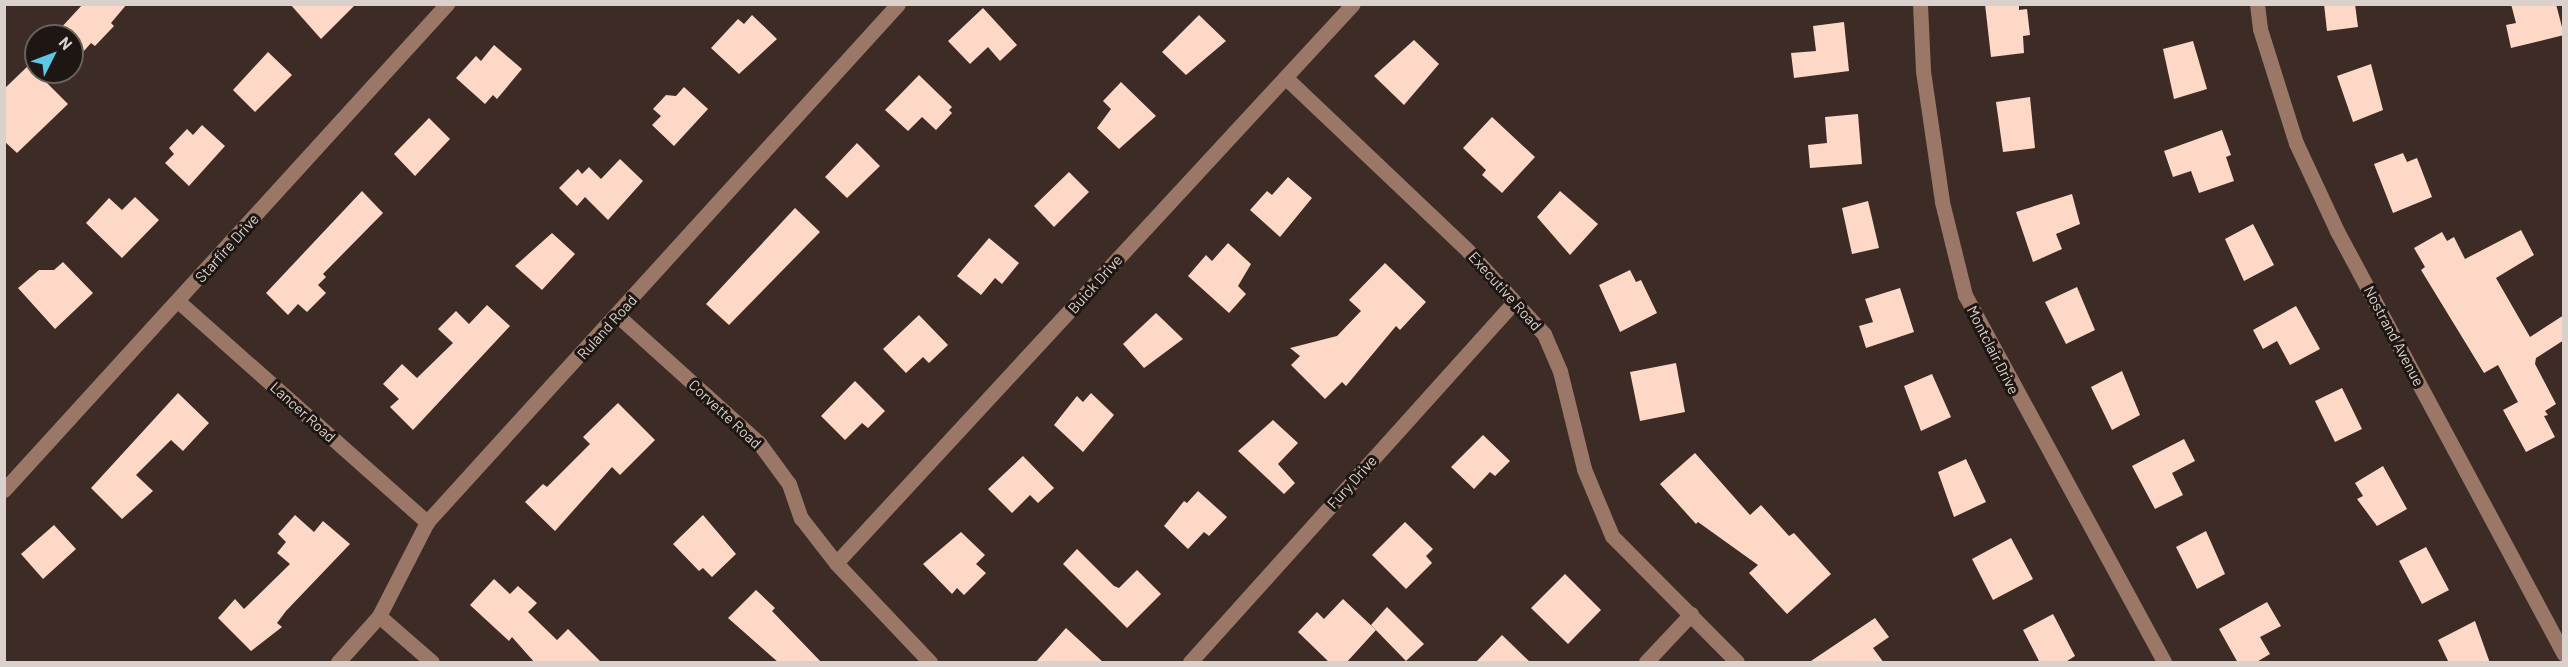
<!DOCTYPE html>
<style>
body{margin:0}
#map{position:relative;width:2568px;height:667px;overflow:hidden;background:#3c2c25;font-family:Barlow,sans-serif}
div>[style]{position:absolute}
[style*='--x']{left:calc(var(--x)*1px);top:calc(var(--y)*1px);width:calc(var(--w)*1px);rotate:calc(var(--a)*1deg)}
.building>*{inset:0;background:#fed8c6}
.minor>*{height:15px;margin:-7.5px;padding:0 7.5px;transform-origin:7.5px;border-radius:7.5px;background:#9a7767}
span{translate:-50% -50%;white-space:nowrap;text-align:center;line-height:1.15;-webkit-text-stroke:6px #1e1613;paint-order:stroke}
.street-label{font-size:15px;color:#dbd1cc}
.frame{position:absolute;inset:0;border:6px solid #dbd1cc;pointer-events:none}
.north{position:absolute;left:24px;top:24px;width:60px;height:60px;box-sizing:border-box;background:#1e1613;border:2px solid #6a615d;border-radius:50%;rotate:48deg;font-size:16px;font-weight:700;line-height:24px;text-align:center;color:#dbd1cc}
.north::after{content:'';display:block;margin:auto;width:21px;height:27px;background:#5dc7e8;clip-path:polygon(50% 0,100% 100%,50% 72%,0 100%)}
</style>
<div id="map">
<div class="building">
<div style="clip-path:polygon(83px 4px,127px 4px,111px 23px,114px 26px,95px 46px,91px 43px,83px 52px,72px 42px,72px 36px,59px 30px)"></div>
<div style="clip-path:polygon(290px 4px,356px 4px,321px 39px)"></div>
<div style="clip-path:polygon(1985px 4px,2019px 4px,2019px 10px,2027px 9px,2030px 35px,2023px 36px,2024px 53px,1991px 57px)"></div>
<div style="clip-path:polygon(2324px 4px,2355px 4px,2358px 27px,2327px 31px)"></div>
<div style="clip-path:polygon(2511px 4px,2556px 4px,2564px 35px,2511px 48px,2506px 25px,2516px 23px)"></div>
<div style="clip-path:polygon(983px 8px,1017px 45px,1000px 61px,988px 47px,970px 64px,948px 41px)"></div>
<div style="clip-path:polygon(752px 15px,777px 39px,739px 74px,711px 48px,738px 19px,744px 24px)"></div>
<div style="clip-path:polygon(1199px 15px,1226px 41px,1186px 75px,1162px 52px)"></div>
<div style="clip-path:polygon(1844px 22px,1849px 71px,1794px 78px,1791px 53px,1816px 51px,1813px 26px)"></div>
<div style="clip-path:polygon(1414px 40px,1439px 64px,1404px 105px,1374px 76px)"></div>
<div style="clip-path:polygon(2193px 41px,2207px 89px,2174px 99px,2163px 49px)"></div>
<div style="clip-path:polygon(494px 45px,522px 69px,497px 99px,493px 95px,485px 104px,456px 78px,476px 56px,481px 61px)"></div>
<div style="clip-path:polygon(268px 52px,292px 75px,255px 112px,233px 90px)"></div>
<div style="clip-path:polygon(2371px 64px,2383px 110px,2353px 122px,2337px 76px)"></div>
<div style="clip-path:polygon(29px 65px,68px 104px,17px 153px,4px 141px,4px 89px)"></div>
<div style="clip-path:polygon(919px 75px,952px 107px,949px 110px,952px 113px,936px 130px,922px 117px,908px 131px,885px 110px)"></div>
<div style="clip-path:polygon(1121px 82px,1156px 116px,1119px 149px,1097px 128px,1111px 109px,1103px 101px)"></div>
<div style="clip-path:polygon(684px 87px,708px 109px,674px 146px,652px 125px,661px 116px,653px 109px,666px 95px,676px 96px)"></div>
<div style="clip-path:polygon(2030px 97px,2035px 148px,2003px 152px,1996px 102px)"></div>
<div style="clip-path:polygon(1858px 114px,1862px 164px,1810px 168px,1808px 145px,1827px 143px,1825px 117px)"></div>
<div style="clip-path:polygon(1492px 117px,1535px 157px,1502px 193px,1482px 175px,1486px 170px,1463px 148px)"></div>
<div style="clip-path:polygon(429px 118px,450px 139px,415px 176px,394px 154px)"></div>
<div style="clip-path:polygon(202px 125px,225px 146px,189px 186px,165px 163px,174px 154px,169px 148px,187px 129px,193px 135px)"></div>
<div style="clip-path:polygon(2222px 130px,2231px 155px,2226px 157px,2234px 181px,2199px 193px,2191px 171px,2173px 177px,2164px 151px)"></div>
<div style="clip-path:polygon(857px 143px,880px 166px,847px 198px,825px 177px)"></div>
<div style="clip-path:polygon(2403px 153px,2407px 162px,2417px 158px,2432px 197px,2393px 213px,2374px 164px)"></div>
<div style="clip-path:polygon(620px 159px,643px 181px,608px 220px,585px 197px,577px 206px,559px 188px,578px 169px,582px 174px,589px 167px,601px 179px)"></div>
<div style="clip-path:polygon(1069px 172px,1089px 192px,1054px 227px,1034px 206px)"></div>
<div style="clip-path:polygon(1288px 177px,1312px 198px,1280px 237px,1250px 210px,1267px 191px,1272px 195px)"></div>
<div style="clip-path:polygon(362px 191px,383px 213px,323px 274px,326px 277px,318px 285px,326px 293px,307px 312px,298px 304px,288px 315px,266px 293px)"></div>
<div style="clip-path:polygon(1560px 191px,1598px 224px,1570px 255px,1537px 217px)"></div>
<div style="clip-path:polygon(2072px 194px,2080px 224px,2056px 234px,2062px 249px,2033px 262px,2016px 212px)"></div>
<div style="clip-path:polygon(135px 197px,159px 220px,122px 258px,86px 223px,109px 198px,122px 210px)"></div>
<div style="clip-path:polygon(1868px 201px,1879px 248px,1852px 254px,1842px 208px)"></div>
<div style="clip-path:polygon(795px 208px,820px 232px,729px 325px,706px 304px)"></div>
<div style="clip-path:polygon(2253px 224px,2274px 265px,2244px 281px,2225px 239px)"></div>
<div style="clip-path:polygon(2521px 230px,2534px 255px,2496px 278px,2530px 337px,2564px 315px,2564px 340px,2536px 358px,2535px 364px,2556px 404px,2545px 411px,2548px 415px,2544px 416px,2555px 437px,2526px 452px,2503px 410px,2518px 402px,2498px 365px,2484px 373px,2421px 270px,2425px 267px,2414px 248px,2442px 232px,2447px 241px,2454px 237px,2465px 259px)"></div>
<div style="clip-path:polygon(552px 233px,575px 254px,542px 290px,515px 266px)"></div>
<div style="clip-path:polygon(989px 238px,1019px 263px,1002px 284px,995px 278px,981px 295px,957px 276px)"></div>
<div style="clip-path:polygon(1228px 243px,1251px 264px,1238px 286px,1246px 294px,1229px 313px,1188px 276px,1206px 255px,1212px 261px)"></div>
<div style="clip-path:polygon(63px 262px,93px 293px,55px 329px,18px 288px,39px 270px,54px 270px)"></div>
<div style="clip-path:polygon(1385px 263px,1426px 302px,1400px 330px,1396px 326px,1346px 386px,1342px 382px,1325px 399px,1291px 365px,1300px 356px,1290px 348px,1337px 336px,1361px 311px,1349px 300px)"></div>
<div style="clip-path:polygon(1630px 270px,1636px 282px,1641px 280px,1657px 313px,1620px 332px,1599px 285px)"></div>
<div style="clip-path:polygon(2077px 287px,2095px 330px,2066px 344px,2045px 302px)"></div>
<div style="clip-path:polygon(1900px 288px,1914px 332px,1866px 348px,1859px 326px,1873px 322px,1865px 299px)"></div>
<div style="clip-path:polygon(487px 305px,510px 326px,413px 430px,390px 407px,399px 399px,383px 384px,402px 364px,417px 378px,453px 343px,438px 329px,456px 311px,469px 324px)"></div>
<div style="clip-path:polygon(2296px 306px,2320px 349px,2290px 365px,2277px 341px,2263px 349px,2253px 330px)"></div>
<div style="clip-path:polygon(1156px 313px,1183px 339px,1144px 368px,1123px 344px)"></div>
<div style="clip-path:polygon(919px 315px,948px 345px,929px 363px,923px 357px,906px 373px,883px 349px)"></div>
<div style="clip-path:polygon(1676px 363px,1685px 412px,1640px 421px,1630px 372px)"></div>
<div style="clip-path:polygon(2122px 371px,2140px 415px,2112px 430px,2091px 387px)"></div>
<div style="clip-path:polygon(1932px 374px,1951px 417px,1921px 431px,1904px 386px)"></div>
<div style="clip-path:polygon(855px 381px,885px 411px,868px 428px,862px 423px,845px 440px,821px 416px)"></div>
<div style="clip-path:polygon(2342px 388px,2362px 429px,2335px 442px,2315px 401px)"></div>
<div style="clip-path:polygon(178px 393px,209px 423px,183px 451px,171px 440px,136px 475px,153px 491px,122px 519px,91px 488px)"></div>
<div style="clip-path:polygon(1091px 393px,1114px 415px,1083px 452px,1054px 425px,1077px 396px,1083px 402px)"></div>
<div style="clip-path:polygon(618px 403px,655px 440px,620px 475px,612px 467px,555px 531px,525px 502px,543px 484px,547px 487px,590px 444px,583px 437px)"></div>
<div style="clip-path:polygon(1273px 420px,1298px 443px,1278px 464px,1295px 483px,1284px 494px,1238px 451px)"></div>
<div style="clip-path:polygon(1483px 435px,1510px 461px,1495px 476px,1490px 472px,1474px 489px,1451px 467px)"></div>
<div style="clip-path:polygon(2184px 439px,2195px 461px,2172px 473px,2183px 495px,2155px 509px,2132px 466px)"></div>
<div style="clip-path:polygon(1695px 453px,1750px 515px,1761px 505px,1789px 536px,1794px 533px,1831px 574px,1787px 614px,1749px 573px,1758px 565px,1698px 522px,1696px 524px,1660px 484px)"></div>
<div style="clip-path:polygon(1023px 456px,1054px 488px,1038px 503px,1030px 495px,1012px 513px,988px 489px)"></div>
<div style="clip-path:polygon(1966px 459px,1986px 502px,1954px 517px,1938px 472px)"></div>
<div style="clip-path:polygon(2383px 466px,2407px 509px,2377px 526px,2357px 499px,2363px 496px,2355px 483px)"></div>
<div style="clip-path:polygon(1198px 491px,1227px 517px,1209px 536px,1204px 532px,1188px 549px,1164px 526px,1184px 501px,1187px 503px)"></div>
<div style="clip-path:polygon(295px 515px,314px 532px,323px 521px,350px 544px,286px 611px,277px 623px,282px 627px,251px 651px,218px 618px,235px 599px,244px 609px,290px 564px,277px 553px,286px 542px,278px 534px)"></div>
<div style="clip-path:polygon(703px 515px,736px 554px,712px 577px,703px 568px,699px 571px,673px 544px)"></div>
<div style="clip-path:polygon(1405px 522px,1433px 549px,1426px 556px,1432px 563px,1406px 589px,1372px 555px)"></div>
<div style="clip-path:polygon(54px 525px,76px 549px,43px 579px,21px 554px)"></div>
<div style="clip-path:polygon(2206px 531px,2225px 574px,2197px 589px,2176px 547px)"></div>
<div style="clip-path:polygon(961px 532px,985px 555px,976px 564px,986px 573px,964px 595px,957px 588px,952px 594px,923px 564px)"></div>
<div style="clip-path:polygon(2011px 538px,2033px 579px,1993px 600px,1972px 559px)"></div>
<div style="clip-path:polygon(2426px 547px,2449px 590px,2422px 604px,2399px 561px)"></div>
<div style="clip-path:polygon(1077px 549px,1114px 586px,1119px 588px,1137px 570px,1161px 594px,1127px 628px,1063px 564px)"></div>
<div style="clip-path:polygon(1565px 574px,1601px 610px,1568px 644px,1531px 608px)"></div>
<div style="clip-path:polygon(494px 579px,510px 594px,518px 586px,537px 603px,528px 612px,557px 640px,568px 629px,602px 663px,535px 663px,512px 637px,509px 641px,470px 605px)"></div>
<div style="clip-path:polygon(756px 590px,775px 608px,772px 611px,822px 663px,779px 663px,728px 618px)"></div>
<div style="clip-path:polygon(1343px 599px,1376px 630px,1346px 663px,1330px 663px,1298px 632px,1317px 612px,1324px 619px)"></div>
<div style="clip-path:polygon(2267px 602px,2281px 626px,2260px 637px,2270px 654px,2255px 663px,2238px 663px,2219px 629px)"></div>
<div style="clip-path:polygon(1387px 607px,1424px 644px,1406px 661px,1371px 625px)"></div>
<div style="clip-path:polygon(2053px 614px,2075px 656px,2064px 663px,2040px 663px,2023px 630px)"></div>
<div style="clip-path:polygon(1875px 618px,1889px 637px,1873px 648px,1884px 663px,1808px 663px)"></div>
<div style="clip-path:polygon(2475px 621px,2490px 663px,2449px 663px,2438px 640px)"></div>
<div style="clip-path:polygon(1066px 628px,1104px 663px,1035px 663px)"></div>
<div style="clip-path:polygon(1502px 635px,1531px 663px,1475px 663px)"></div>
</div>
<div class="minor">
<div style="--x:1920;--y:4;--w:67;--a:87.4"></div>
<div style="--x:1923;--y:71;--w:132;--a:81.7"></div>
<div style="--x:1942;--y:202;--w:96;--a:76.1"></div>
<div style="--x:1965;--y:295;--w:417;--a:61.5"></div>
<div style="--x:2257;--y:4;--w:25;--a:83"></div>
<div style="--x:2260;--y:29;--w:120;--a:72.5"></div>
<div style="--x:2296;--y:143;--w:97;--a:65"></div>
<div style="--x:2337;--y:231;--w:480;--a:61.8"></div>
<div style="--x:1286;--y:78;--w:251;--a:43.5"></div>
<div style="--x:1468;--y:251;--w:113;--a:47.5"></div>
<div style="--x:1544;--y:334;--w:40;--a:66.6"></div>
<div style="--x:1560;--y:371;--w:101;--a:76.2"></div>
<div style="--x:1584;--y:469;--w:73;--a:67.3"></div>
<div style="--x:1612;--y:536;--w:177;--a:45.2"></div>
<div style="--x:179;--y:302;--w:332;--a:41.6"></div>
<div style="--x:618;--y:316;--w:190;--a:42"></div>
<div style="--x:759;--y:443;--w:51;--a:53.8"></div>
<div style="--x:789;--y:484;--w:36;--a:71"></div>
<div style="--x:801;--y:518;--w:57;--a:52.1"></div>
<div style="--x:836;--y:563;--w:137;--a:46.5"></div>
<div style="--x:4;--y:490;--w:658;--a:-47.65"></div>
<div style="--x:836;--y:563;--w:761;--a:-47.24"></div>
<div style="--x:379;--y:616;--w:70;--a:41"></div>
<div style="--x:338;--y:662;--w:62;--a:-48.3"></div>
<div style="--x:379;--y:616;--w:106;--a:-62.9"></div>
<div style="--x:427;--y:522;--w:700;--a:-47.72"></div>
<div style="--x:1190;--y:662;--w:484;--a:-48"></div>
<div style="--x:1646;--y:662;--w:66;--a:-46.8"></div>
</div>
<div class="street-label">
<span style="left:227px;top:248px;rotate:-48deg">Starfire Drive</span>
<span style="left:1095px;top:284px;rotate:-48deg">Buick Drive</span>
<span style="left:1505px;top:291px;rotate:48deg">Executive Road</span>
<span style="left:607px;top:327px;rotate:-48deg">Ruland Road</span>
<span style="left:2394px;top:336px;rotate:62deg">Nostrand Avenue</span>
<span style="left:1993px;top:350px;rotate:63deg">Montclair Drive</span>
<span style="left:303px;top:412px;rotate:42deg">Lancer Road</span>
<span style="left:725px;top:414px;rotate:43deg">Corvette Road</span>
<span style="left:1352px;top:482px;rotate:-48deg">Fury Drive</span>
</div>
<div class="frame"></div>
<div class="north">N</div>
</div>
